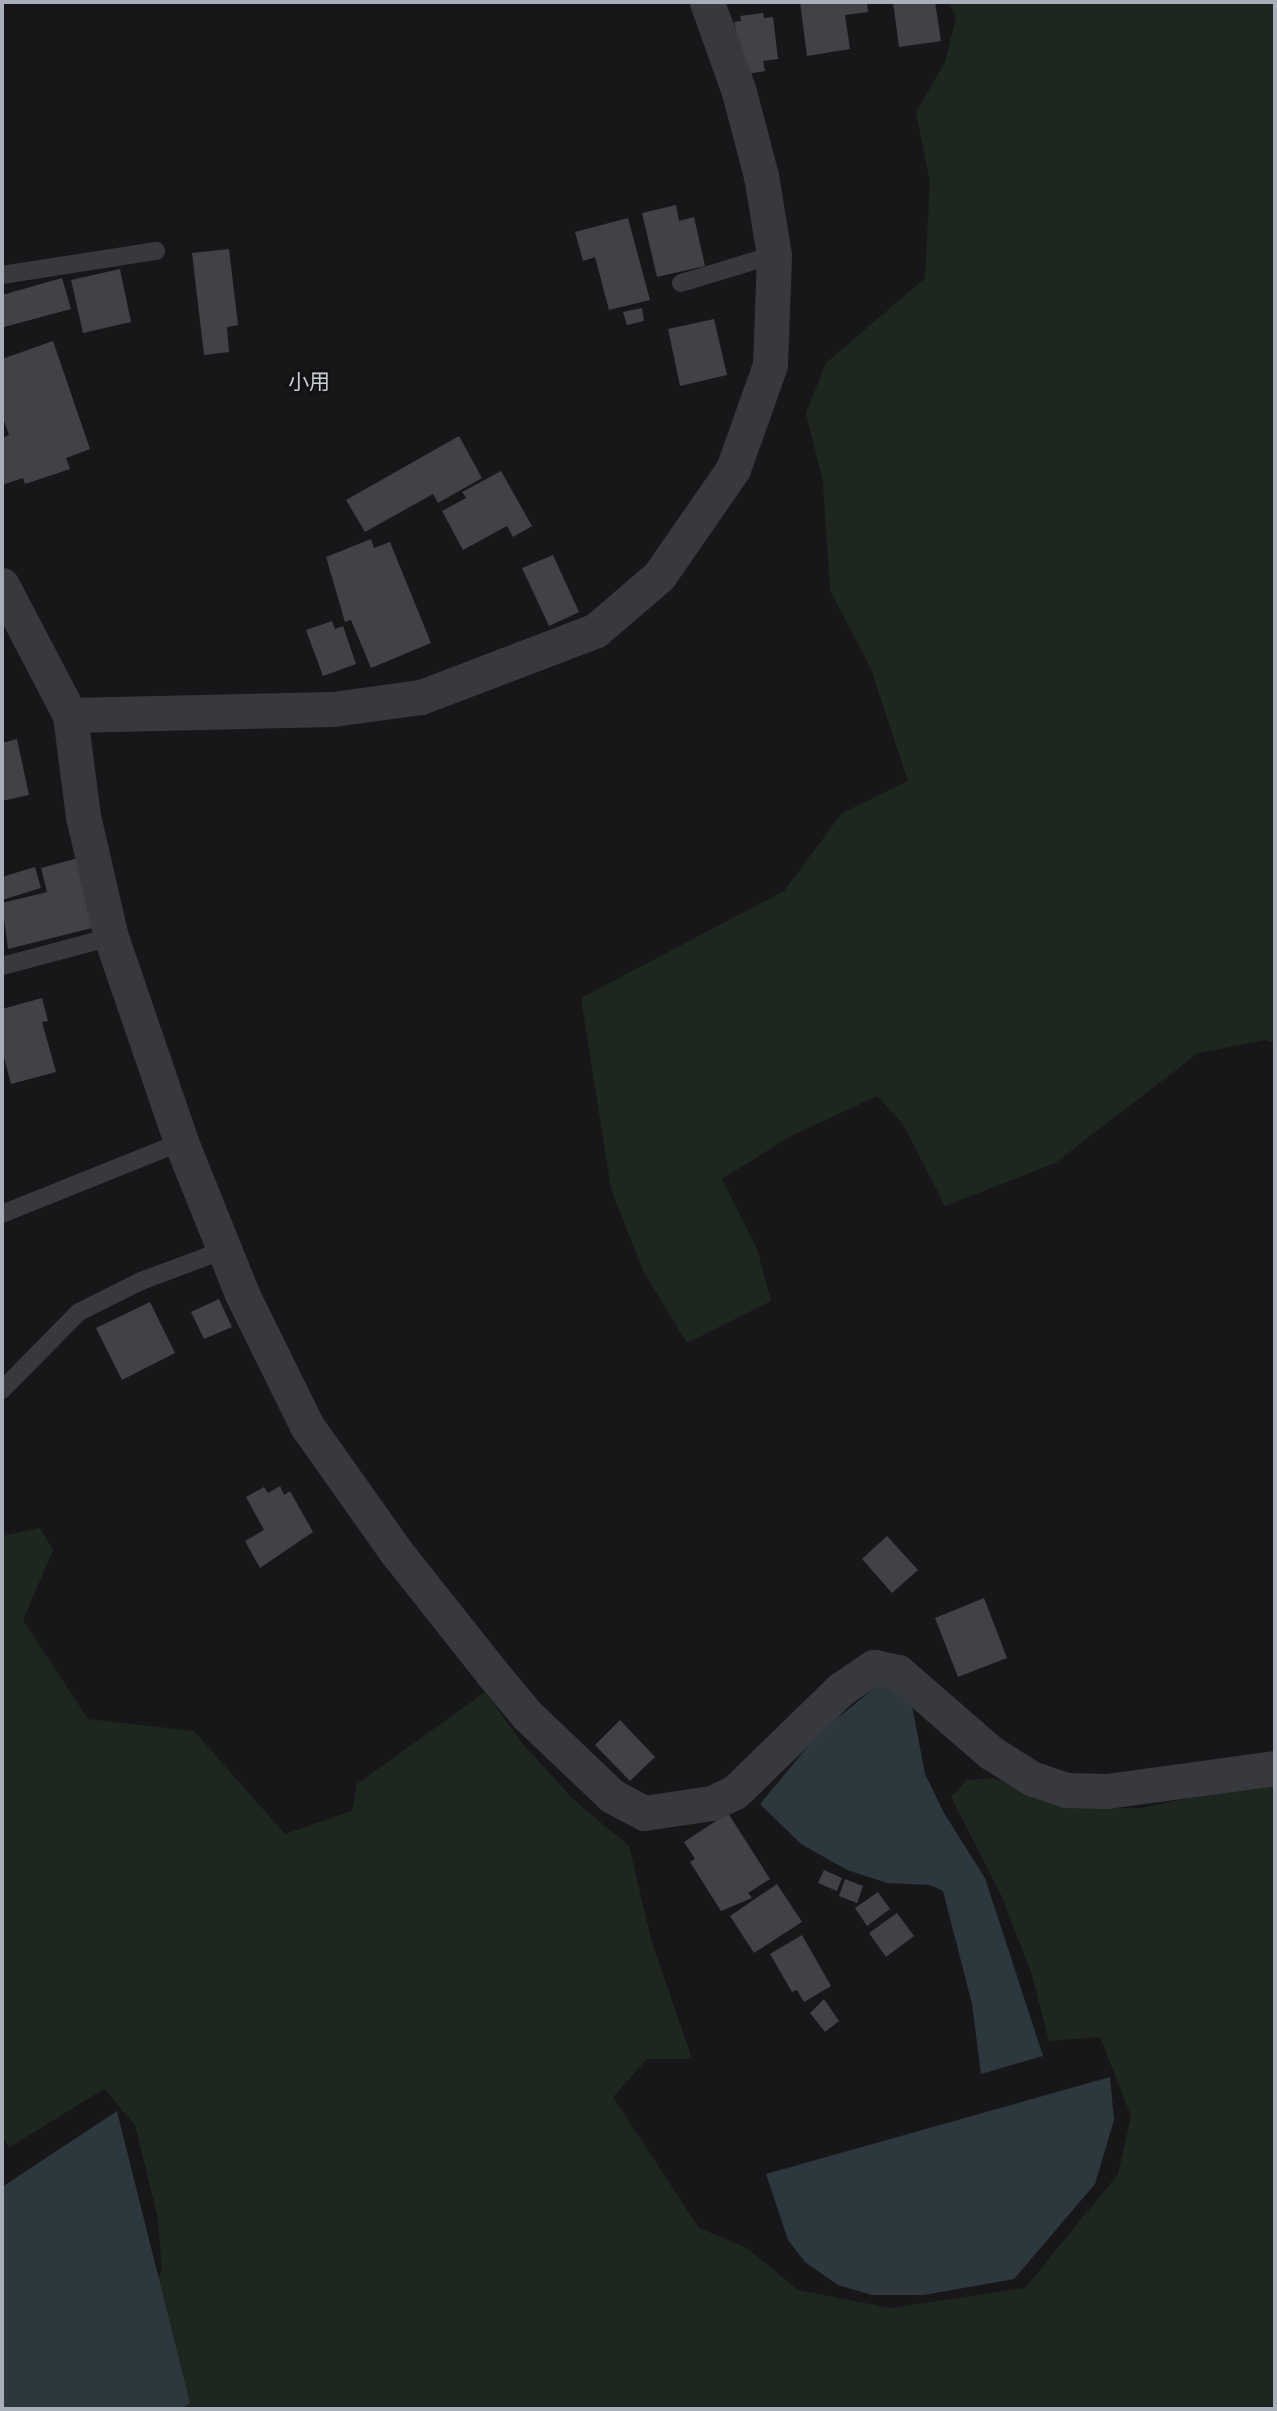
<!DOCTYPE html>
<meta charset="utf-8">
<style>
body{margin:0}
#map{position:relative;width:1277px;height:2411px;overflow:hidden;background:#171719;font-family:"Varela Round","Noto Sans JP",sans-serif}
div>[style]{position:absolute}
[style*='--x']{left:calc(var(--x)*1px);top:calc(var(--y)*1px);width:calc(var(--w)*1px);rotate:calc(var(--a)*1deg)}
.green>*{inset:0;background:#1e271f}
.water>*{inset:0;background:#2c383e}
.building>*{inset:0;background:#414246}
.service>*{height:18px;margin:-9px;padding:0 9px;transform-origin:9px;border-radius:9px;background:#38393e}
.minor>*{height:35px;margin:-17.5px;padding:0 17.5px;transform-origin:17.5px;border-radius:17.5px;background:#38393e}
span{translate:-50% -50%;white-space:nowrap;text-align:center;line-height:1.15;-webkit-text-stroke:6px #121214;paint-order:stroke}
.quarter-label{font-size:21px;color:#caced5}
.frame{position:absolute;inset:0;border:4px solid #a8afba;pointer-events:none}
</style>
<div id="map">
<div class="green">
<div style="clip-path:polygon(949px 2px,1275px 2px,1275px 1043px,1266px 1040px,1198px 1053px,1055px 1163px,945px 1206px,903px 1124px,877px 1096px,791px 1136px,722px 1179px,757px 1249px,771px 1301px,687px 1343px,643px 1271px,611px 1189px,581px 998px,784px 891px,842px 813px,908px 781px,871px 669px,830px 590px,823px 483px,806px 413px,826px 363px,925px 278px,930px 182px,916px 112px,945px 62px,956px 17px)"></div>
<div style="clip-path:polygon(40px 1528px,53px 1550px,23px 1620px,88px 1719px,194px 1731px,285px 1834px,352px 1811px,357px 1784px,485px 1692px,523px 1744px,574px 1800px,629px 1846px,651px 1939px,692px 2059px,647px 2059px,613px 2097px,699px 2228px,747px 2248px,798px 2290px,891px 2308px,1025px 2288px,1118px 2174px,1131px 2116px,1100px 2037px,1049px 2041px,1031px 1972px,1001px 1895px,951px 1797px,967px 1780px,993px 1778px,1055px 1805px,1088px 1808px,1142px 1808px,1275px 1780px,1275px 2409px,154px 2409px,145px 2309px,162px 2269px,157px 2214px,135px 2125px,104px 2089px,10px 2147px,2px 2138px,2px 1536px)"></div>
</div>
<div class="water">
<div style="clip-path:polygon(882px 1682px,911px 1700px,925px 1774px,944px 1813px,985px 1878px,1043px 2056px,981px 2074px,972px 2004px,943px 1891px,930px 1885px,887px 1883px,847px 1870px,801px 1844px,760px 1804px,819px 1733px)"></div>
<div style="clip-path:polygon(1110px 2077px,1114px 2120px,1095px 2184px,1014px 2279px,924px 2295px,872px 2295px,838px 2285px,805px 2262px,788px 2240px,766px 2174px)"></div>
<div style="clip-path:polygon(117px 2111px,190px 2403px,180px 2409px,2px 2409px,2px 2187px)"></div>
</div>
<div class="building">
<div style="clip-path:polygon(800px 2px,867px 2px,868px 12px,845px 15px,850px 49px,807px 56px)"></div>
<div style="clip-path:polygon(893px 2px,935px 2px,941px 41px,899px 47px)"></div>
<div style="clip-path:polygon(763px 13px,764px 18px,773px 17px,778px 59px,763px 61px,765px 71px,746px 74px,734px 22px,741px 21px,740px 16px)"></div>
<div style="clip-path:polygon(676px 205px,679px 221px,694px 217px,705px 266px,657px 277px,642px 213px)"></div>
<div style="clip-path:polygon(628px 218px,650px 300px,609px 310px,595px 257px,583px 261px,575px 232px)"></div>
<div style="clip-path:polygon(229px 249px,238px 325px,227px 327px,229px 352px,204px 355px,192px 253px)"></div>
<div style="clip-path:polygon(120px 269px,131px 322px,83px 333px,71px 280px)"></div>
<div style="clip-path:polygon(62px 278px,71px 309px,4px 327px,2px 295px)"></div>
<div style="clip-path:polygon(642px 308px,644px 321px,627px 325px,623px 312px)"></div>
<div style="clip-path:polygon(714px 319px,727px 375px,680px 386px,668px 329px)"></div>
<div style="clip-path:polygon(53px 341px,90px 449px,66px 458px,70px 469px,25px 484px,23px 478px,2px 485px,2px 438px,9px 435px,2px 415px,2px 359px)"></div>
<div style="clip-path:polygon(459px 436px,482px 478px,438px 503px,433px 494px,365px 532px,346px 500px)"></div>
<div style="clip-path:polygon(501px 471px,532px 526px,513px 537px,507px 526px,463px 550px,442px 511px,466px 498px,462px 492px)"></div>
<div style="clip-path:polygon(371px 539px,374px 548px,390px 542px,431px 643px,371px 668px,351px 620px,345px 622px,326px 557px)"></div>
<div style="clip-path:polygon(553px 555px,579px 612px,549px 626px,522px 568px)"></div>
<div style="clip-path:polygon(332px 621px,335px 629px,343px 626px,356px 664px,323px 676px,306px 630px)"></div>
<div style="clip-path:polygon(17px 739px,29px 795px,2px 801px,2px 743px)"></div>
<div style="clip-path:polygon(78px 858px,96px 927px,8px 949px,2px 903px,47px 892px,41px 868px)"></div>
<div style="clip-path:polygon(35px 867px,41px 888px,2px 900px,2px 877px)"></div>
<div style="clip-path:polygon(42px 998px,48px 1021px,42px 1022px,56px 1072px,11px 1084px,2px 1050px,2px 1009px)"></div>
<div style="clip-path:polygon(219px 1299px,232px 1327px,204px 1339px,191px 1312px)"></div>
<div style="clip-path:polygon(150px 1302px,175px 1353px,122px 1380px,96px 1328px)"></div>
<div style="clip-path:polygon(280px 1486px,284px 1495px,290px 1491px,313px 1532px,260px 1568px,245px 1541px,264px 1530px,246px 1497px,264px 1487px,268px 1493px)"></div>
<div style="clip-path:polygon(887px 1536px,918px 1570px,892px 1593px,862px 1559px)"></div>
<div style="clip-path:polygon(984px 1598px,1007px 1658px,958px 1677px,935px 1618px)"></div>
<div style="clip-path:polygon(620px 1720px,655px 1757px,630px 1781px,595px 1745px)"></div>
<div style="clip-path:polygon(728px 1813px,770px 1879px,748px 1893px,752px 1898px,721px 1911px,690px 1862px,695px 1859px,684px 1842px)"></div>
<div style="clip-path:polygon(824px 1870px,842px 1878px,837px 1891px,818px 1883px)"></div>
<div style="clip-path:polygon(845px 1879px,863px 1886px,857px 1903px,839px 1896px)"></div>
<div style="clip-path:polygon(777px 1884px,802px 1922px,754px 1953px,730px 1916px)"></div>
<div style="clip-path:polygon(878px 1892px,890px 1909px,867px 1926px,855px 1908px)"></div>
<div style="clip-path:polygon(897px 1913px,914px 1936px,886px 1957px,869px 1933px)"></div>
<div style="clip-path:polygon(802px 1935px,831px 1986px,804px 2002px,797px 1990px,792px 1992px,770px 1954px)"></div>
<div style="clip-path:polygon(824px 1999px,839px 2021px,825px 2032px,810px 2013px)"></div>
</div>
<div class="service">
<div style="--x:2;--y:275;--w:156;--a:-8.9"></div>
<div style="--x:681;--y:283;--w:97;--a:-16.8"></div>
<div style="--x:2;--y:966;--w:113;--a:-14.9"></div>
<div style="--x:2;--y:1214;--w:193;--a:-21.9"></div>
<div style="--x:2;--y:1390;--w:110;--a:-45.4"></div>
<div style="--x:79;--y:1312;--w:69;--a:-26.6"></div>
<div style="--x:141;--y:1281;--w:89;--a:-20.5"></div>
</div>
<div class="minor">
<div style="--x:2;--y:585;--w:147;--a:62.4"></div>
<div style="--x:70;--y:715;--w:102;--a:82.7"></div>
<div style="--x:83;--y:816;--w:124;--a:77"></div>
<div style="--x:111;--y:937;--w:217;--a:71.1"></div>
<div style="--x:181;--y:1142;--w:164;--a:68.1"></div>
<div style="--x:242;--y:1294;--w:147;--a:63.8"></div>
<div style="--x:307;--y:1426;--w:156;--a:54.7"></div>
<div style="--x:397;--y:1553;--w:153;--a:51.6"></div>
<div style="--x:492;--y:1673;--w:55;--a:50.2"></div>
<div style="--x:527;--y:1715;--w:117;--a:43.6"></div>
<div style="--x:612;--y:1796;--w:36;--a:28"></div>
<div style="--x:644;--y:1813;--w:69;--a:-8.4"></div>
<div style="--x:712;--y:1803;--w:25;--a:-26"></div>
<div style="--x:735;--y:1792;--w:148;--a:-44.2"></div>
<div style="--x:841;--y:1689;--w:40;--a:-34"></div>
<div style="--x:874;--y:1667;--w:25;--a:12"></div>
<div style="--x:898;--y:1672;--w:122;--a:41"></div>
<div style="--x:990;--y:1752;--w:49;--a:32.4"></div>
<div style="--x:1031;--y:1778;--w:37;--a:19"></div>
<div style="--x:1066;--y:1790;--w:41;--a:1.4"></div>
<div style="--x:1107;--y:1791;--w:170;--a:-7.8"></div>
<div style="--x:70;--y:715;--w:263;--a:-1.3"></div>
<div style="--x:333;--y:709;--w:89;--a:-7.8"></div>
<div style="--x:421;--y:697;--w:187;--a:-20.9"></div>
<div style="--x:596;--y:630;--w:83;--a:-40.6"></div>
<div style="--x:659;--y:576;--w:130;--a:-55.3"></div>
<div style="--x:733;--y:469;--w:110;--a:-70.4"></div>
<div style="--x:770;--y:365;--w:110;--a:-87.9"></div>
<div style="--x:774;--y:255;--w:80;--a:-99.3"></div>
<div style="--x:761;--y:176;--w:87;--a:-104.7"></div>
<div style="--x:739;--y:92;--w:96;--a:-109.6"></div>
</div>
<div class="quarter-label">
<span style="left:309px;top:383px">小用</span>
</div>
<div class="frame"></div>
</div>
